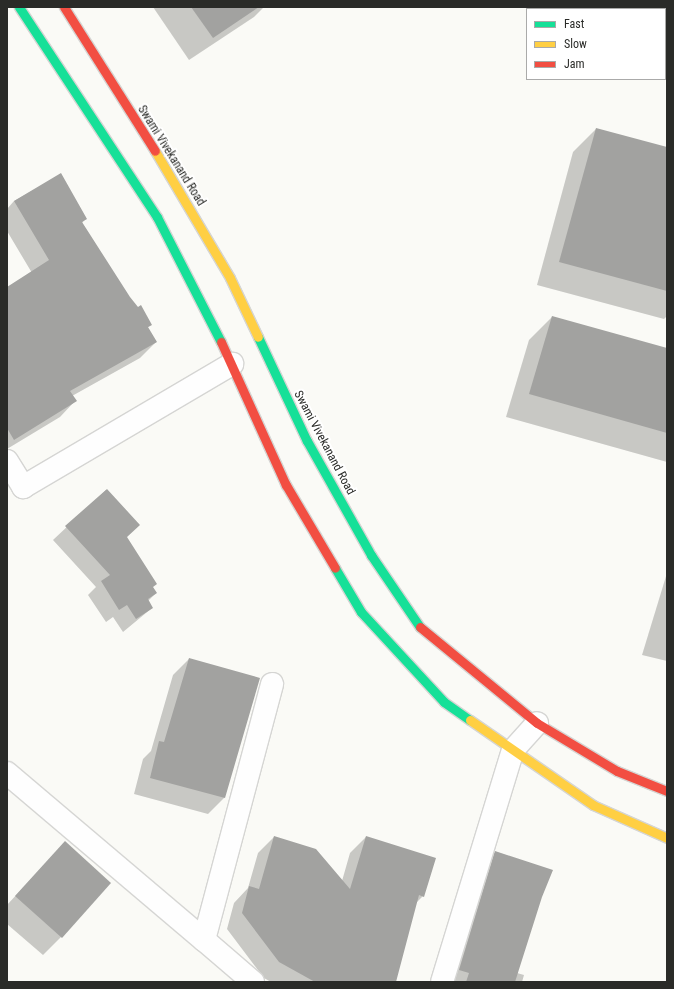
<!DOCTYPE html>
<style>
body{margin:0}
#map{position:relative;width:674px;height:989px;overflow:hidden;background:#fafaf6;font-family:"Roboto Condensed",sans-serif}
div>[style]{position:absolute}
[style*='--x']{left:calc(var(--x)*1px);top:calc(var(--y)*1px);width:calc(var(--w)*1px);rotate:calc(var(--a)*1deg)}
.shadow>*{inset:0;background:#0003}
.building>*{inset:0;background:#a2a2a0}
.roads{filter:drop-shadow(1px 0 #d5d5d3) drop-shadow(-1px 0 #d5d5d3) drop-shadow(0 1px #d5d5d3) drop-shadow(0 -1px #d5d5d3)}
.street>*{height:22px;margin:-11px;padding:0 11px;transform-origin:11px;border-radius:11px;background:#fefefe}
.fast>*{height:9px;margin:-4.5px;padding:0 4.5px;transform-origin:4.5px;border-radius:4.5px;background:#16e098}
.slow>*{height:9px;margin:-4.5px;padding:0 4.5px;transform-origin:4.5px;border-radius:4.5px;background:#ffcf43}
.jam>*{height:9px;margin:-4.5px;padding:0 4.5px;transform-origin:4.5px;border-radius:4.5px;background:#f24e42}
span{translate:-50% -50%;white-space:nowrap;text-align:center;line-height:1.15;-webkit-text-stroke:4px #fff;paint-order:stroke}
.street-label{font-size:12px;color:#2a2b28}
.frame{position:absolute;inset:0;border:8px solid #2a2b28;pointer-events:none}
.legend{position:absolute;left:526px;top:8px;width:140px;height:72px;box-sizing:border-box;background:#fff;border:1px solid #aaaaa9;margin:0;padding:5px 7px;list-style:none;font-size:12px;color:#2a2b28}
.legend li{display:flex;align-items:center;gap:8px;height:20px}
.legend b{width:20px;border:1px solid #aaaaa9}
</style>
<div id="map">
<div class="shadow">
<div style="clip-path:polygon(153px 7px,264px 7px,254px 17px,189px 60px)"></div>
<div style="clip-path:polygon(596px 129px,667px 148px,667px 316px,664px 319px,537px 285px,573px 152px)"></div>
<div style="clip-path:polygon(60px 175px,86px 218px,82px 223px,129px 297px,151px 325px,147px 328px,156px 342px,140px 358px,72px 396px,75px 401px,60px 417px,7px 449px,7px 288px,32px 273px,7px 231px,7px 209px,14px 201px)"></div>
<div style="clip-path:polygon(552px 317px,667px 349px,667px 462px,506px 417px,529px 340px)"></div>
<div style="clip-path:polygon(106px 490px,126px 538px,156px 593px,148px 601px,152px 608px,123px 632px,113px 617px,106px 622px,88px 595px,96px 587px,53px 540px)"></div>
<div style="clip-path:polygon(667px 573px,667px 661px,642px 655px)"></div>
<div style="clip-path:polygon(189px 659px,224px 798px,208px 814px,134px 794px,143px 759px,151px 751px,173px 675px)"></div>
<div style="clip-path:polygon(274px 837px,342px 881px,350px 853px,366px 837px,423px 896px,415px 904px,395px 982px,271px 982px,264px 978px,227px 929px,234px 903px,248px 888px,258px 853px)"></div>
<div style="clip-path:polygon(65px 842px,61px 937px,43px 955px,7px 924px,7px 905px)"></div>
<div style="clip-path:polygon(495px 852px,541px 896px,517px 973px,524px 975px,522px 982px,447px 982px,483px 865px)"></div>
</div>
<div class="building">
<div style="clip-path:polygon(191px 7px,259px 7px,213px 38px)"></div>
<div style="clip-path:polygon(596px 128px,667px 147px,667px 291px,559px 262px)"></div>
<div style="clip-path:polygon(61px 173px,87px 219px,82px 222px,130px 297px,138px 307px,141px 305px,152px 325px,148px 327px,157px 342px,70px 391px,77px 401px,14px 440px,7px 428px,7px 287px,49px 260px,14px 201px)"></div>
<div style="clip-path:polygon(552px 316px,667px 348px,667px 433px,529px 394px)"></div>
<div style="clip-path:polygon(107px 489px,140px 525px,127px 537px,157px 584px,153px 587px,157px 593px,148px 599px,153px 608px,136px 619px,127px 605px,119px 610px,101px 581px,110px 575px,65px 526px)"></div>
<div style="clip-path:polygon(189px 658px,260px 678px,225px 798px,150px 778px,159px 741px,164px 742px)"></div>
<div style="clip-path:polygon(274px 836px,316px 849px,350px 889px,366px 836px,436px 858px,424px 897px,419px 895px,396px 982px,315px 982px,279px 962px,242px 913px,249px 886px,259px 889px)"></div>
<div style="clip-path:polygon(65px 841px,111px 883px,62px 938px,15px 896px)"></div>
<div style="clip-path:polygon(495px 851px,553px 870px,542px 897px,515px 982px,466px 982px,469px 973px,459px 970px)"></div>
</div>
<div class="roads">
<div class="street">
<div style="--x:7;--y:461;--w:31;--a:58"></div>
<div style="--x:23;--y:487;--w:243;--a:-30.5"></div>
<div style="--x:7;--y:773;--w:258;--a:40.3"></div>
<div style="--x:253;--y:982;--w:65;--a:-139.4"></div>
<div style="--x:204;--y:940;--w:265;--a:-75.1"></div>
<div style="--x:442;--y:982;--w:243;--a:-73"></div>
<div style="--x:513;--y:750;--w:36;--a:-48"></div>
</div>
<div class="fast">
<div style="--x:19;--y:7;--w:251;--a:56.7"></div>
<div style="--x:157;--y:217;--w:140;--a:62.9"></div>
<div style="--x:258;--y:337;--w:115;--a:64.8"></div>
<div style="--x:307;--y:441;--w:131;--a:60.7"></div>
<div style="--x:371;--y:555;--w:87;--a:55.8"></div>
<div style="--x:335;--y:568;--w:51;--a:59.4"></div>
<div style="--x:361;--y:612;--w:122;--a:47.3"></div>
<div style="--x:444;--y:702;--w:32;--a:35"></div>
</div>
<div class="slow">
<div style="--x:155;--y:151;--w:147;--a:59.4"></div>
<div style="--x:230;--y:278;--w:65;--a:64.6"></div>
<div style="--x:470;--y:720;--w:150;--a:34.6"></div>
<div style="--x:593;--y:805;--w:81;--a:24"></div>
</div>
<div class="jam">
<div style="--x:64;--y:7;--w:170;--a:57.7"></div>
<div style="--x:221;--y:342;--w:157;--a:65.6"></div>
<div style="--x:286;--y:485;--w:96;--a:59.4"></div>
<div style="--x:420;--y:627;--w:151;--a:39.4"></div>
<div style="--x:537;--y:723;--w:93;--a:31"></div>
<div style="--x:617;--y:771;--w:54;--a:21.8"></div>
</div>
</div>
<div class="street-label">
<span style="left:171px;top:156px;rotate:58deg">Swami Vivekanand Road</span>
<span style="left:324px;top:443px;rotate:62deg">Swami Vivekanand Road</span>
</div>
<div class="frame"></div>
<ul class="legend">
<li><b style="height:5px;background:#16e098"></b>Fast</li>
<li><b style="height:5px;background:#ffcf43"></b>Slow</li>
<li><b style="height:5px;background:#f24e42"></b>Jam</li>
</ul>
</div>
